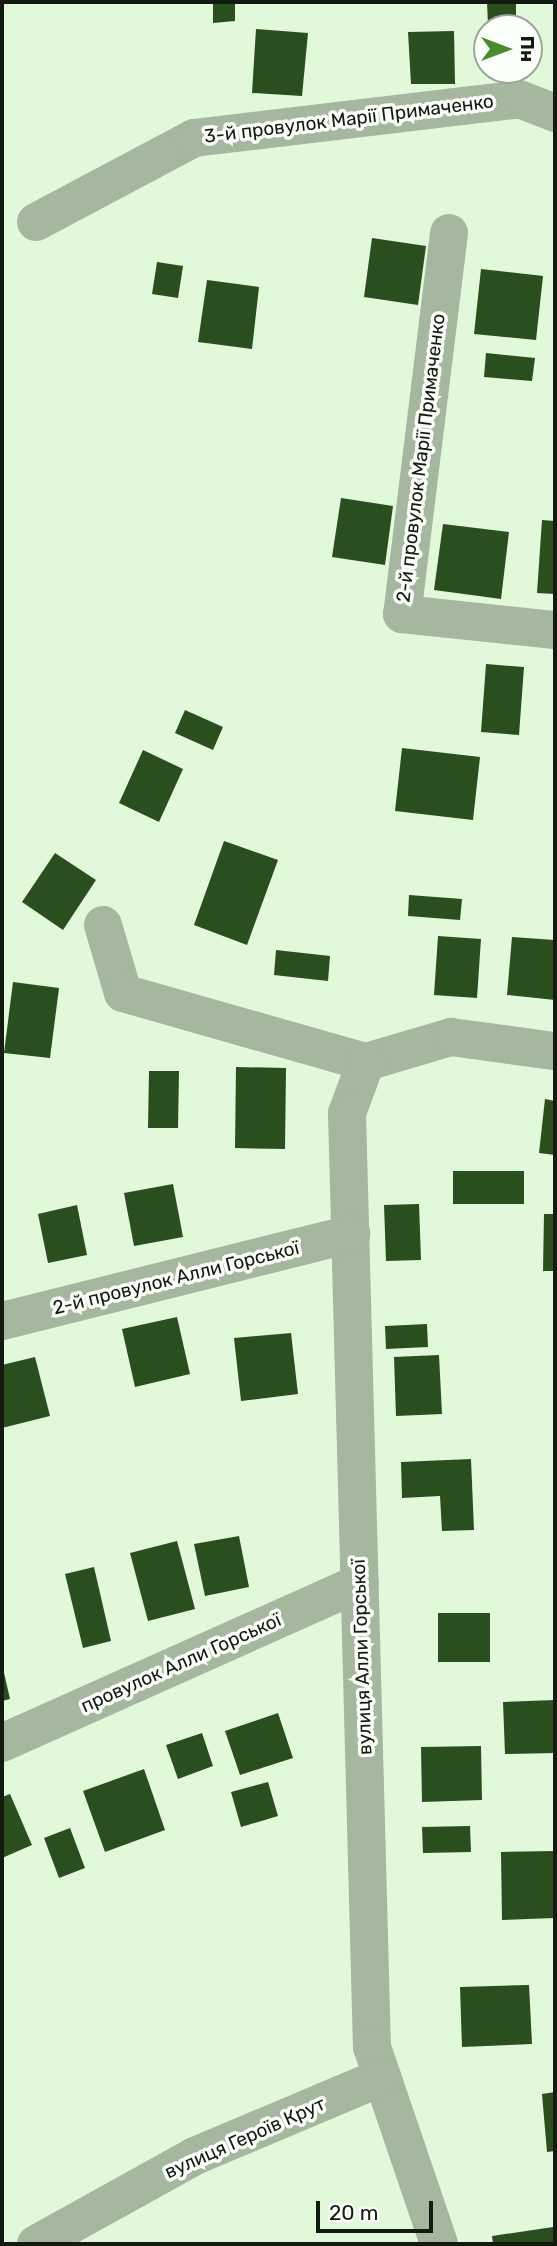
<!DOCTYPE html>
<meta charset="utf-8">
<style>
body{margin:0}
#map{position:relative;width:557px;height:2246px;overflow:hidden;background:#e2f8db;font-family:Rubik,sans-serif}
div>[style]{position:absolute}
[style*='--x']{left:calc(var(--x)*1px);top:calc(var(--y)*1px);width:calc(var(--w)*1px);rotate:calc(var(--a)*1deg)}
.building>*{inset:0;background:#2a4e1d}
.street>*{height:38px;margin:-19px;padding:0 19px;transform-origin:19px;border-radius:19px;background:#a5b79f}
span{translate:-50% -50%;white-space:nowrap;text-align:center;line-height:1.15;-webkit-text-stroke:7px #fafff9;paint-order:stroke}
.street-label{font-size:19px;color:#131a10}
.frame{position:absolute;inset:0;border:4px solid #131a10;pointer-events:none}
.north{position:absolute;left:473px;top:14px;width:70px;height:70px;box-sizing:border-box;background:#fafff9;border:2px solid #9ea39c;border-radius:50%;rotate:90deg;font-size:19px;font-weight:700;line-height:28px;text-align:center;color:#131a10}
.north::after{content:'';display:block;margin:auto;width:24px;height:32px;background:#498b2f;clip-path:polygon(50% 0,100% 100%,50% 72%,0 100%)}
.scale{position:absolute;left:316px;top:2201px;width:117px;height:32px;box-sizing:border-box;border:4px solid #131a10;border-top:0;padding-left:9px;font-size:21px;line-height:24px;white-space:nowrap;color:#131a10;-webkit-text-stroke:5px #fafff9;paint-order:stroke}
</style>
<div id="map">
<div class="building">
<div style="clip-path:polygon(213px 2px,235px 2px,235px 21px,213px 23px)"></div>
<div style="clip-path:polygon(487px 2px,516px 2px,516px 25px,488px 25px)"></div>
<div style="clip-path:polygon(256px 29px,308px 33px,302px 96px,252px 93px)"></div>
<div style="clip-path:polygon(454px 31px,455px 84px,411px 84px,408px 32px)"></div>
<div style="clip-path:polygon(372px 238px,426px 246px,418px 305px,364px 297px)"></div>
<div style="clip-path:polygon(157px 262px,183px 266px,178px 298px,152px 294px)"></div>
<div style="clip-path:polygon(481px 269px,543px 276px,536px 340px,474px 334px)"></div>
<div style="clip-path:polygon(207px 280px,259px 287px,252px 349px,198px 342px)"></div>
<div style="clip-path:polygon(486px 353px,535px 358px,532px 381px,484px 377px)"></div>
<div style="clip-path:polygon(341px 498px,393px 506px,385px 565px,332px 557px)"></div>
<div style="clip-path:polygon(542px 520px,555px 521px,555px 594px,537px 593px)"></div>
<div style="clip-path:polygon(443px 524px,509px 532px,501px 599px,434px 590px)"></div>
<div style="clip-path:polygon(486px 664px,524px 667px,519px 735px,481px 732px)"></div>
<div style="clip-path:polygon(185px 710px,223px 727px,213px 750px,175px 733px)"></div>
<div style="clip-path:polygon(402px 748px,480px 757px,473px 820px,395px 811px)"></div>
<div style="clip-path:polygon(143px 750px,183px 769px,159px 822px,119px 803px)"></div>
<div style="clip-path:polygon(224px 841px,278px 860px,247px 945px,194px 925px)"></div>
<div style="clip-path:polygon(55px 853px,96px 880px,63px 930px,22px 902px)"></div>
<div style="clip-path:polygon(409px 895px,462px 899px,460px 920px,408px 916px)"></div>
<div style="clip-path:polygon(438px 936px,481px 939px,477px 998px,434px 995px)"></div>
<div style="clip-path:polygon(512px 937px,555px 940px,555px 1000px,507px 995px)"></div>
<div style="clip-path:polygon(276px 950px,330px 956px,328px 981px,274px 975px)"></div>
<div style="clip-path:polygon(13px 982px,59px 988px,50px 1058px,4px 1053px)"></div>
<div style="clip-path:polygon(236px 1067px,286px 1068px,285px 1149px,235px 1148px)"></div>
<div style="clip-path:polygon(149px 1071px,179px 1071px,178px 1128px,148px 1128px)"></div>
<div style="clip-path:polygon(545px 1099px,555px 1101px,555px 1155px,539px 1153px)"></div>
<div style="clip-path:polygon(453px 1171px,524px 1171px,524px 1204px,453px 1204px)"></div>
<div style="clip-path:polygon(173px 1184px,183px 1237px,134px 1246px,124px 1193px)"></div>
<div style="clip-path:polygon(419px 1204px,421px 1260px,386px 1261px,384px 1205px)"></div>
<div style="clip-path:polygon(77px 1205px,87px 1255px,48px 1263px,38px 1214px)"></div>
<div style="clip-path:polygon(544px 1214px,555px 1214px,555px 1271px,543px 1271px)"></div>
<div style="clip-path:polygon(177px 1317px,190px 1374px,135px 1387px,122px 1329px)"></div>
<div style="clip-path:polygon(427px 1324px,428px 1347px,386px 1349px,385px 1326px)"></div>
<div style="clip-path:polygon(291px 1333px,298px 1394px,241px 1401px,234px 1338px)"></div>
<div style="clip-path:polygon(439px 1355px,442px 1414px,396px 1416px,394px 1357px)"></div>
<div style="clip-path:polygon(35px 1357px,50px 1416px,2px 1428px,2px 1365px)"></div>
<div style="clip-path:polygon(471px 1459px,474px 1530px,442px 1531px,440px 1496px,402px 1498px,401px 1462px)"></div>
<div style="clip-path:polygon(239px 1536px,249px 1587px,205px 1596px,194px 1544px)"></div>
<div style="clip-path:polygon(177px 1541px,195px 1609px,148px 1621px,130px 1553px)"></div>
<div style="clip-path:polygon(94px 1567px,111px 1641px,83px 1648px,65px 1574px)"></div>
<div style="clip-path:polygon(438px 1613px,490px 1613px,490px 1662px,438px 1662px)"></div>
<div style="clip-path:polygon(2px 1664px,10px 1699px,2px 1701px)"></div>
<div style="clip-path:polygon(555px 1700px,555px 1753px,505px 1754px,503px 1702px)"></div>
<div style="clip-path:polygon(278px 1713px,293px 1758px,240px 1775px,225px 1731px)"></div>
<div style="clip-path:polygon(202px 1733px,213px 1766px,178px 1779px,166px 1745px)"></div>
<div style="clip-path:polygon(481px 1746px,482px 1800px,422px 1802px,421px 1747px)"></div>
<div style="clip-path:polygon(144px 1769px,165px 1830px,105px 1852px,83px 1791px)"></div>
<div style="clip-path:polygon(268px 1782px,278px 1816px,241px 1827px,231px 1792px)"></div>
<div style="clip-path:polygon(10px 1794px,32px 1845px,2px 1858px,2px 1797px)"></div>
<div style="clip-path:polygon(470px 1826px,471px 1852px,423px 1853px,422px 1827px)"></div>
<div style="clip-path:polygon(70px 1828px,85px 1868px,59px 1878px,44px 1838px)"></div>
<div style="clip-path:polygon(555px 1851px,555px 1918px,502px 1920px,501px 1852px)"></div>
<div style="clip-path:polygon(529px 1985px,532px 2044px,462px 2047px,460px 1987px)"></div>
<div style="clip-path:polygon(555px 2092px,555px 2151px,547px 2152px,542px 2094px)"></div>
<div style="clip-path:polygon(553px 2227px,555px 2244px,493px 2244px,492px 2236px)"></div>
</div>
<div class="street">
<div style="--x:36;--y:222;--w:179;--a:-28"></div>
<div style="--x:194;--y:138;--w:327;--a:-6.8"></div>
<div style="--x:519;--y:99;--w:39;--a:21"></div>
<div style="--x:449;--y:233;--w:384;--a:97"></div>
<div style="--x:402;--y:614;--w:154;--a:6"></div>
<div style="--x:103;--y:925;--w:71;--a:73.6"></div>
<div style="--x:123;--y:993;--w:253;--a:15.9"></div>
<div style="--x:366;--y:1062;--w:89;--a:-16.4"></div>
<div style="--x:451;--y:1037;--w:105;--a:7.7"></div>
<div style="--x:366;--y:1062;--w:54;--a:110.4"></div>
<div style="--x:347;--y:1113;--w:934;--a:88.47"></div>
<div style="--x:372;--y:2047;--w:208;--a:71.2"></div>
<div style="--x:2;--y:1321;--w:360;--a:-14"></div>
<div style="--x:2;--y:1743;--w:392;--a:-24.1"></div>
<div style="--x:36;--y:2244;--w:182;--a:-29"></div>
<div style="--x:195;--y:2156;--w:203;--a:-22.9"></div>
</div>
<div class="street-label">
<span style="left:349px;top:119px;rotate:-7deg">3-й провулок Марії Примаченко</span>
<span style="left:421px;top:458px;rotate:-83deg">2-й провулок Марії Примаченко</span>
<span style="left:176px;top:1278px;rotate:-14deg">2-й провулок Алли Горської</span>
<span style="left:362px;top:1657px;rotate:-92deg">вулиця Алли Горської</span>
<span style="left:181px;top:1663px;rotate:-24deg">провулок Алли Горської</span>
<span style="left:245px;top:2138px;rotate:-24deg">вулиця Героїв Крут</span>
</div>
<div class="frame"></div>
<div class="north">Пн</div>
<div class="scale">20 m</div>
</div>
